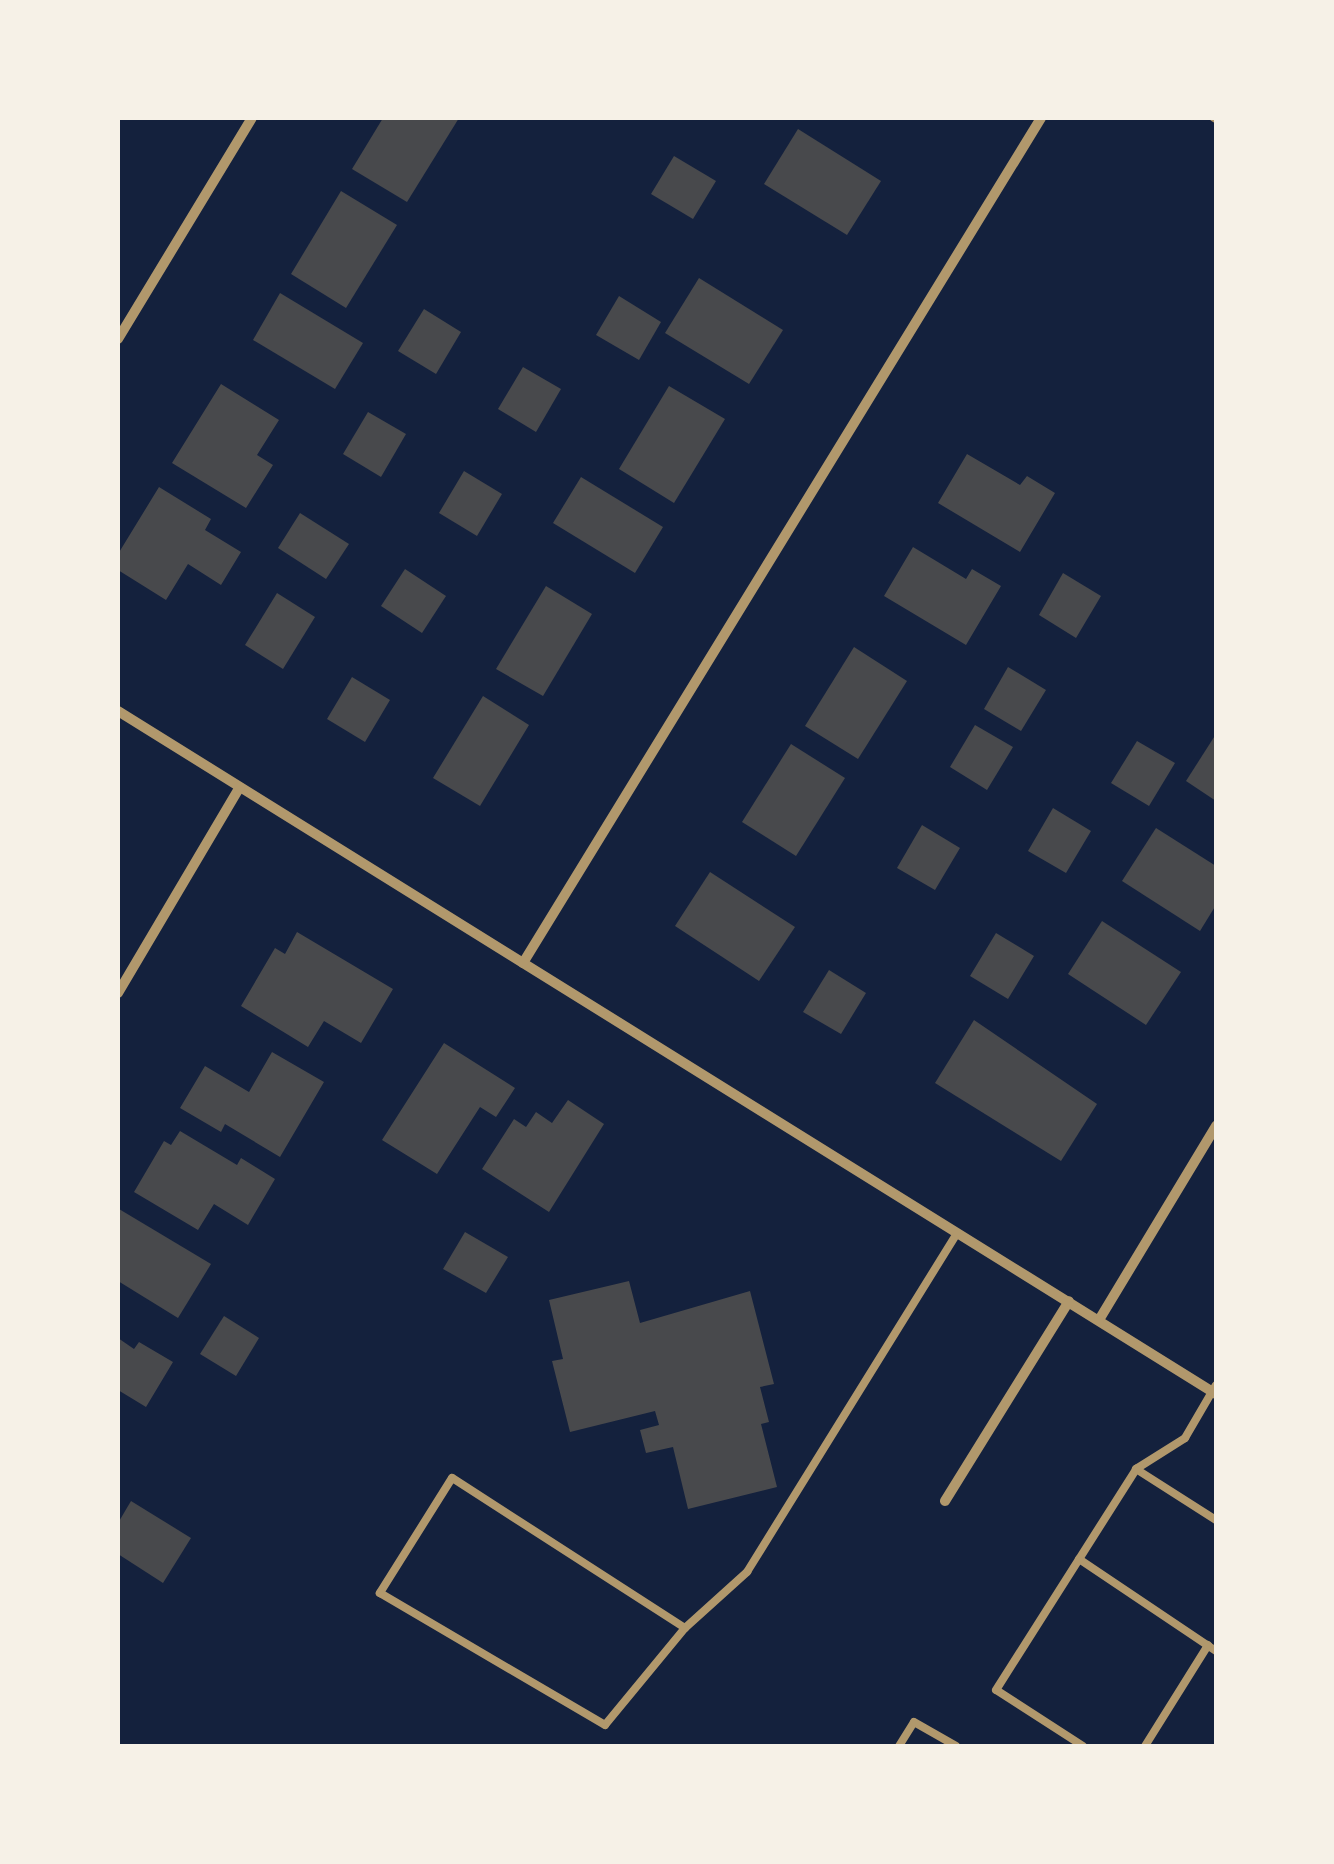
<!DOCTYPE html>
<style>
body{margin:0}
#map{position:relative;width:1334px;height:1864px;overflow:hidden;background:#14213d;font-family:"Alegreya Sans",sans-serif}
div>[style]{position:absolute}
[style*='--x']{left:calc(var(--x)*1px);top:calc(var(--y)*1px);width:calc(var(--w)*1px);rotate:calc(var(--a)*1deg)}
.building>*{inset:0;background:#48494c}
.service>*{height:8px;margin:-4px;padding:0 4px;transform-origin:4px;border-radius:4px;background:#b1986c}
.minor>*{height:10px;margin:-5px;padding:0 5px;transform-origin:5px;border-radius:5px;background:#b1986c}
span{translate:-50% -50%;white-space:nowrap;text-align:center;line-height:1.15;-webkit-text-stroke:8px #f6f1e7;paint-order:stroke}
.frame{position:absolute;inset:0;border:120px solid #f6f1e7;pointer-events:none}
</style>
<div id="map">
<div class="building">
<div style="clip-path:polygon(383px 118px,459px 118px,407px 202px,352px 169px)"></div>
<div style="clip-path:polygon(798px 129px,881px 181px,847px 235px,764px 184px)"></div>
<div style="clip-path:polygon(674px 156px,716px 181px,693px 219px,651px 194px)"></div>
<div style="clip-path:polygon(341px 191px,397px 225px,346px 308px,291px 274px)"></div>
<div style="clip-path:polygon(699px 278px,783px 330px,749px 384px,665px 333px)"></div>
<div style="clip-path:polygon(280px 293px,363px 343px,335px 389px,253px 340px)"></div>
<div style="clip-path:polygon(619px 296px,661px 322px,639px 360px,596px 335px)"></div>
<div style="clip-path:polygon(424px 309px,461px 332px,436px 374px,398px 351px)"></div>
<div style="clip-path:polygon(523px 367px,561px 389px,536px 432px,498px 409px)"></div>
<div style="clip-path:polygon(221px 384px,279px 420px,257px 455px,273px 465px,246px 508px,172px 463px)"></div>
<div style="clip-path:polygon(669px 386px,725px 419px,674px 503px,619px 469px)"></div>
<div style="clip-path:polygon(368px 412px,406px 434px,381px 477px,343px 454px)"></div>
<div style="clip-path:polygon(967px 454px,1020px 485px,1027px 476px,1055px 493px,1020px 552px,938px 503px)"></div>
<div style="clip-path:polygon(464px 471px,502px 494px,477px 536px,439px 513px)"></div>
<div style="clip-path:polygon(581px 477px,663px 527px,635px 573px,553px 523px)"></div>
<div style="clip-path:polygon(159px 487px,211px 519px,205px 530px,241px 552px,221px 585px,188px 564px,166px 600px,118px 570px,118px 554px)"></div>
<div style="clip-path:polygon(300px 513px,349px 544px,326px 579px,278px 548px)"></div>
<div style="clip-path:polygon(913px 547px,966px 579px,972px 569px,1001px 586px,966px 645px,884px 596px)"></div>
<div style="clip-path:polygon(405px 569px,446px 596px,422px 633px,381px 606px)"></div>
<div style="clip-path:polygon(1063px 573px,1101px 596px,1076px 638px,1039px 615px)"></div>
<div style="clip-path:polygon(546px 586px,592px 614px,543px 696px,496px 669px)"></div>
<div style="clip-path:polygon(277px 593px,315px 617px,283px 669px,245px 645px)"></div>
<div style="clip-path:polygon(854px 647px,907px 681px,858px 759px,805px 726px)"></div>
<div style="clip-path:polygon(1008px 667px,1046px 690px,1021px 731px,984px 709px)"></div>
<div style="clip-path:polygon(352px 677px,390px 700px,365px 742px,327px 719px)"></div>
<div style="clip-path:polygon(483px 696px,529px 725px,480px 806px,433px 778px)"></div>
<div style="clip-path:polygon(975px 725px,1013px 747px,987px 790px,950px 767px)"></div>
<div style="clip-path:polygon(1216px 734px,1216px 801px,1186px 781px)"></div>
<div style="clip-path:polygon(1137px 741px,1175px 763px,1149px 806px,1111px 783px)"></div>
<div style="clip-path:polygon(791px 744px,845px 778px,796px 856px,742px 822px)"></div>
<div style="clip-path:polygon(1053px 808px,1091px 831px,1066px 873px,1028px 851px)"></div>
<div style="clip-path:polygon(922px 825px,960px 848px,935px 890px,897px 868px)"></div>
<div style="clip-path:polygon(1156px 828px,1216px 866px,1216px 905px,1200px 931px,1122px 881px)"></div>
<div style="clip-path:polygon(710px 872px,795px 927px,759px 981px,675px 926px)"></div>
<div style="clip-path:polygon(1102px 921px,1181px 972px,1146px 1025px,1068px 974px)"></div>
<div style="clip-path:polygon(297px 932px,393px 989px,361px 1043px,324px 1021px,308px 1047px,241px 1006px,275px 948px,285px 954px)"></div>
<div style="clip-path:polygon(996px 933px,1034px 956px,1008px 999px,970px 976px)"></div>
<div style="clip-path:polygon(829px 970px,866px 993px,841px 1034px,803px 1012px)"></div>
<div style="clip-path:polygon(974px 1020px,1097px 1104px,1061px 1161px,935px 1083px)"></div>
<div style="clip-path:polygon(444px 1043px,515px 1088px,496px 1117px,480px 1107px,437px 1174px,382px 1140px)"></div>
<div style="clip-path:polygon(272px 1052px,324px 1082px,280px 1157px,225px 1124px,221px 1132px,180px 1108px,205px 1066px,249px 1092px)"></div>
<div style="clip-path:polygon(568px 1100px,604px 1124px,549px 1212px,482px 1169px,514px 1119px,526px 1127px,536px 1112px,552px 1123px)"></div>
<div style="clip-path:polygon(180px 1131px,237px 1165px,241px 1158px,275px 1179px,248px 1225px,214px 1204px,198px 1230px,134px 1192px,164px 1141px,171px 1145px)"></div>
<div style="clip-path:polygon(119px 1209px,211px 1264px,178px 1318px,118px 1281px)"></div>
<div style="clip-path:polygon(465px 1232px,508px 1257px,486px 1293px,443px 1269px)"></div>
<div style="clip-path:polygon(629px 1281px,640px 1323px,750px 1291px,774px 1384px,760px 1387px,769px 1422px,761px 1424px,777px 1487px,688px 1509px,673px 1447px,646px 1453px,640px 1430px,659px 1425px,655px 1411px,570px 1432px,552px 1361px,563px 1359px,549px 1300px)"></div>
<div style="clip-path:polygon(224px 1316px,259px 1338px,236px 1376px,200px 1354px)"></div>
<div style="clip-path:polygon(118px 1338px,134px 1349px,139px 1342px,173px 1362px,146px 1407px,118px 1390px)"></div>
<div style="clip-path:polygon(131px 1501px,191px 1538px,163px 1583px,118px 1554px,118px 1523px)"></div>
</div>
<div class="service">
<div style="--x:1214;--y:118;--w:2;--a:27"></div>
<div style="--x:1136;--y:1469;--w:95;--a:32.5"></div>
<div style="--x:1079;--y:1559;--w:165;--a:33.9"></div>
<div style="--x:685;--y:1628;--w:277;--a:-147.2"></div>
<div style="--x:452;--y:1478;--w:136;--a:122.1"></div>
<div style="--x:380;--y:1593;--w:261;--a:30.4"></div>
<div style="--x:605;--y:1725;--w:126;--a:-50.5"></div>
<div style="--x:685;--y:1628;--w:84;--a:-42.1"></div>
<div style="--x:747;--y:1572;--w:399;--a:-58.2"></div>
<div style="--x:899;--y:1746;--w:28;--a:-58"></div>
<div style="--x:914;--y:1722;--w:48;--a:29.7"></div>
<div style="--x:1083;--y:1746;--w:103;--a:-147.2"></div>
<div style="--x:996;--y:1690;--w:262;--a:-57.6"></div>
<div style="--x:1136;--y:1469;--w:58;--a:-32.3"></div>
<div style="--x:1185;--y:1438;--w:61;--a:-59.7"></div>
<div style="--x:1145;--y:1746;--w:119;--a:-58"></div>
</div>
<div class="minor">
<div style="--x:118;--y:339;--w:258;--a:-58.8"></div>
<div style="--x:118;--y:711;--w:1293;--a:31.88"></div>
<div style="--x:523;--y:963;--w:991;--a:-58.49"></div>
<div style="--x:118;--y:993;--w:239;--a:-59.4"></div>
<div style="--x:1099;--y:1320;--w:227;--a:-58.9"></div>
<div style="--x:945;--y:1501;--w:235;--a:-58.2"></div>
</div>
<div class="frame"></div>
</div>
